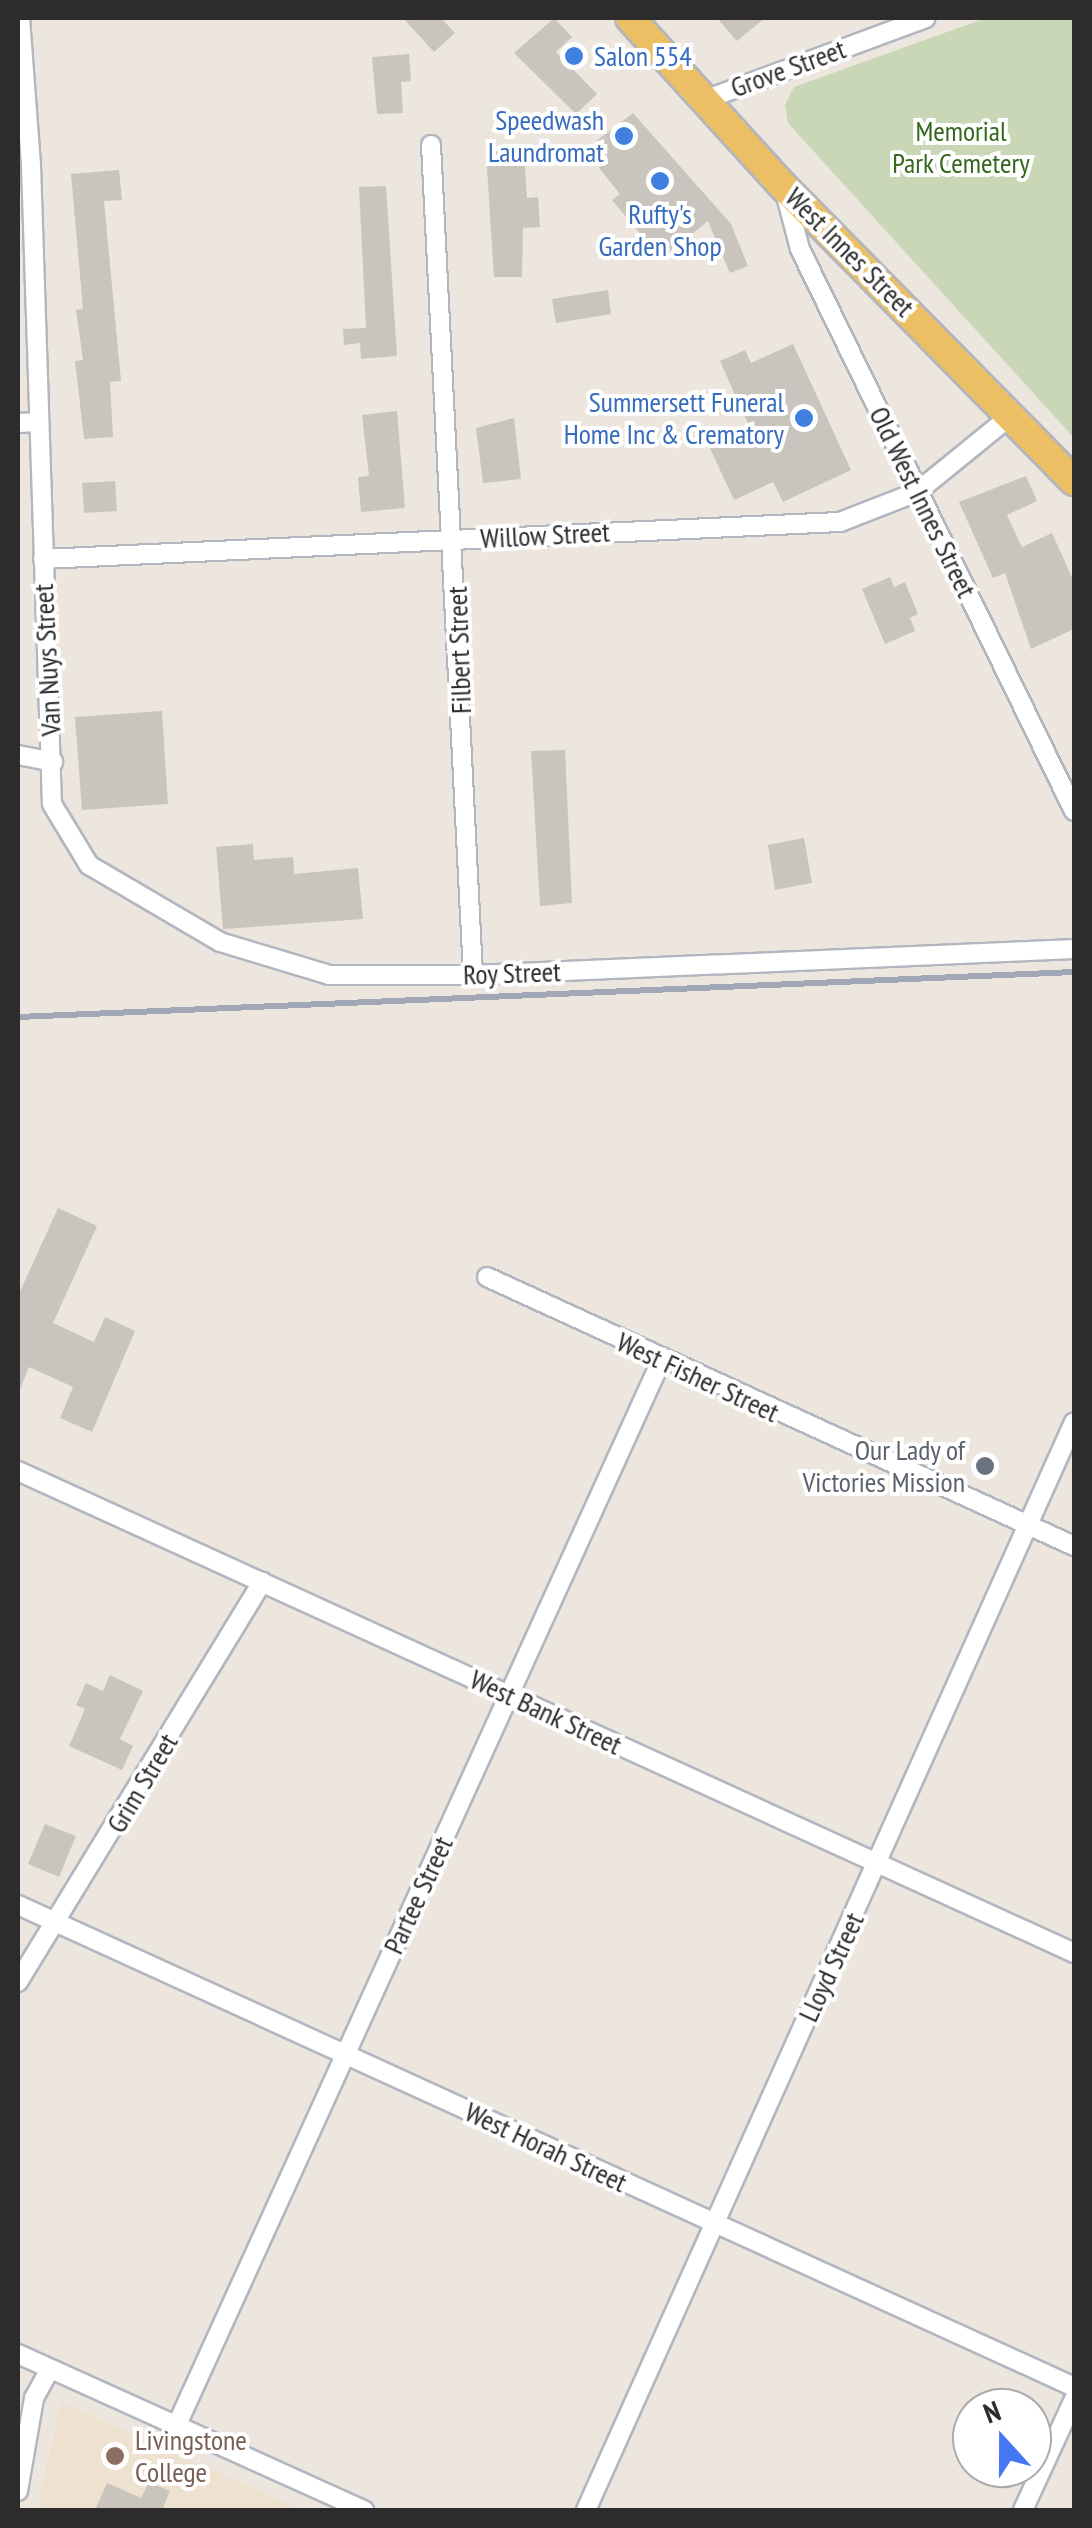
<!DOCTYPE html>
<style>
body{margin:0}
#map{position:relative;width:1092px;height:2528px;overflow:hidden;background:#ede6df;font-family:"PT Sans Narrow",sans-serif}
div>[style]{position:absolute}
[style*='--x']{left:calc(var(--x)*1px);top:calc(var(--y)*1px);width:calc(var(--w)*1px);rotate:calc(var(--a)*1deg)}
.education>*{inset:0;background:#eee1cf}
.cemetery>*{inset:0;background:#c9d7b7}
.building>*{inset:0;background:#c9c4bd}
.roads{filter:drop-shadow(2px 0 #b2b6bf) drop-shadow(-2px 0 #b2b6bf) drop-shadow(0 2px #b2b6bf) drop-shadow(0 -2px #b2b6bf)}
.street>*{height:18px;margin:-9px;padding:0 9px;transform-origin:9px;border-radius:9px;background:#fff}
.primary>*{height:28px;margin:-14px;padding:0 14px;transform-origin:14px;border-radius:14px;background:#ecbf65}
.rail>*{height:6px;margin:-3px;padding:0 3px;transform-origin:3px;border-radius:3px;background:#a2a7b6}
.dots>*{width:28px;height:28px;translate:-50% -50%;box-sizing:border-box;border:5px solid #fff;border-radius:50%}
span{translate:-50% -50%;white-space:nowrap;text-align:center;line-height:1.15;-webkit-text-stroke:8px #fff;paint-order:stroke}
.shop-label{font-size:28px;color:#366cbe}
.left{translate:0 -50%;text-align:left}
.right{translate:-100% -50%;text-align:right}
.street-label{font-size:28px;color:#2c2c2c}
.park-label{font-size:28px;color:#34681d}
.worship-label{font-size:28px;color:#5b616d}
.education-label{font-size:28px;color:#785e54}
.frame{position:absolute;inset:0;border:20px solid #2c2c2c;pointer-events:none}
.north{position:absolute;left:952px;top:2388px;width:100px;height:100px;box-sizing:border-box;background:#fff;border:2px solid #ababab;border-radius:50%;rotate:339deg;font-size:28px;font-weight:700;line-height:40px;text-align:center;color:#2c2c2c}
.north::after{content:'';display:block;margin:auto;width:35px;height:45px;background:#4577f4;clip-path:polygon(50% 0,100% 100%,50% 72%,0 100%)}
</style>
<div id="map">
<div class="education">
<div style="clip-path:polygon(61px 2402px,302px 2510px,37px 2510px)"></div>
</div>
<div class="cemetery">
<div style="clip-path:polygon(986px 18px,1074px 18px,1074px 438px,788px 123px,785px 105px,794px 87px)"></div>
</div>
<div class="building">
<div style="clip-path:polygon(403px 18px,441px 18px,455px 33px,434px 52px)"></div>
<div style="clip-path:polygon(554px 18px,572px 37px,556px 52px,597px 94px,576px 114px,514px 53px)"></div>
<div style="clip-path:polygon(717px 18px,765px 18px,737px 41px)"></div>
<div style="clip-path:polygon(409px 54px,411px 81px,401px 82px,403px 113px,377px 114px,372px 57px)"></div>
<div style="clip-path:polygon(633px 113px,731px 224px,748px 266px,730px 273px,708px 221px,669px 253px,660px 242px,652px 248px,612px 200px,620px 194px,599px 168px,609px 160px,595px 142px)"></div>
<div style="clip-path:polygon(524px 150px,527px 198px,538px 197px,540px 227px,523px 228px,522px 277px,494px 277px,486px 152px)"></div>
<div style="clip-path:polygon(119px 170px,122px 200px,104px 201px,121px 381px,110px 382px,113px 437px,84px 439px,75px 361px,83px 360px,76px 310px,83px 309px,71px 174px)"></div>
<div style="clip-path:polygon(386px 186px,397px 356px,361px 359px,360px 343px,344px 345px,343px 329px,366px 328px,359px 187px)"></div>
<div style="clip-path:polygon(608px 290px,611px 314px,556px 323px,552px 299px)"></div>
<div style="clip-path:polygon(793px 344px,851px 470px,783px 502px,773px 482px,734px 500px,708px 444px,749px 426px,720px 361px,745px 350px,751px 363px)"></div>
<div style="clip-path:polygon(397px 411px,405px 508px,361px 512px,358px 477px,369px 476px,362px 415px)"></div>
<div style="clip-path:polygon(514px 418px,521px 479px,483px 483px,476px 428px)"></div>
<div style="clip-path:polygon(1026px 476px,1037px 501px,1007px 515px,1022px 547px,1052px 533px,1074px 582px,1074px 629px,1031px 649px,1005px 573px,993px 578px,959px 502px)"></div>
<div style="clip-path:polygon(115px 481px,117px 511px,84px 513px,82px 483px)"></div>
<div style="clip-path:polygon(890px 577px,894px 587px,905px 582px,918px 614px,910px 618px,915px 631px,885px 644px,862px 589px)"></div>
<div style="clip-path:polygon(162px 711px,168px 804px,82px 810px,75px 717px)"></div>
<div style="clip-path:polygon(565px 750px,572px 903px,540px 906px,531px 751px)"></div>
<div style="clip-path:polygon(804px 838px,812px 883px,775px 890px,768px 845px)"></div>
<div style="clip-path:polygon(253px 844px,254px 860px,293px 857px,294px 874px,358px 868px,363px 919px,223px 929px,216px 847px)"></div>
<div style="clip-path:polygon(58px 1208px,97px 1226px,53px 1323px,94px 1342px,105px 1317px,135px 1331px,92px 1432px,60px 1418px,73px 1387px,29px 1367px,18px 1394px,18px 1296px)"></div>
<div style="clip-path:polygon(110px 1675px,143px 1691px,120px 1739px,133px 1746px,122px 1770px,69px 1746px,85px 1709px,76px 1705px,86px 1683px,103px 1691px)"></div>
<div style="clip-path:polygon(45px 1824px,76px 1836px,59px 1877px,28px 1864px)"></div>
<div style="clip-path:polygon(149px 2482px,170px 2491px,163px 2508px,169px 2510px,95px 2510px,107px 2483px,141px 2498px)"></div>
</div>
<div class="roads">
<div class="street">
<div style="--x:20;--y:18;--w:147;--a:85.7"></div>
<div style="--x:31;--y:165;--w:639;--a:88.12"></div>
<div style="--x:52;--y:804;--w:71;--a:58.8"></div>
<div style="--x:89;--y:865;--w:152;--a:30.4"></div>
<div style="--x:220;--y:942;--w:114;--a:16.8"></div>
<div style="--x:329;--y:975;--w:144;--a:0"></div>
<div style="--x:473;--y:975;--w:602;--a:-2.48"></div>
<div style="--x:707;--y:99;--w:233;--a:-20.3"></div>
<div style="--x:431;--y:145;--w:831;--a:87.1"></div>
<div style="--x:785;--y:192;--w:59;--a:75.3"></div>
<div style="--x:800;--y:249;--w:625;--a:64.01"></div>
<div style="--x:18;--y:423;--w:20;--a:-3"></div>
<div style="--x:43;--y:559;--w:798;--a:-2.66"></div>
<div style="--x:840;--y:522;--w:83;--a:-21.3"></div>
<div style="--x:917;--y:492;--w:124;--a:-39.1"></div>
<div style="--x:18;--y:755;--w:36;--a:11"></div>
<div style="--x:487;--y:1277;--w:646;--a:24.62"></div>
<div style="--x:18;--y:1471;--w:1161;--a:24.53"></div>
<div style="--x:18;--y:1905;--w:1161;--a:24.53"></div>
<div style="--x:18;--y:1982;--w:469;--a:-58.6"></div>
<div style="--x:18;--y:2354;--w:380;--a:24.3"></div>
<div style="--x:175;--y:2429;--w:1173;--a:-65.53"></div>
<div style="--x:18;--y:2491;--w:94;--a:-80.2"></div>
<div style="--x:34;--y:2398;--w:33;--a:-61"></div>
<div style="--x:586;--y:2510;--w:1192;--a:-65.84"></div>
<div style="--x:1023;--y:2510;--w:122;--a:-65.3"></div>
</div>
<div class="primary">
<div style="--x:630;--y:18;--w:229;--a:47.7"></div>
<div style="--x:784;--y:187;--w:413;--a:45.4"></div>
</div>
</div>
<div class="rail">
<div style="--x:18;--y:1017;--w:1057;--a:-2.44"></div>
</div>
<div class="dots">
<div style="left:574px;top:56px;background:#3f7fe0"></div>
<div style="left:624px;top:136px;background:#3f7fe0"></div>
<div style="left:660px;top:181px;background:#3f7fe0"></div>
<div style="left:804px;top:418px;background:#3f7fe0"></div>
<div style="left:985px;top:1466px;background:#6b7280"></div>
<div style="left:115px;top:2456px;background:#8d6e63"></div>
</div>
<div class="shop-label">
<span class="left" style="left:594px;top:56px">Salon 554</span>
<span class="right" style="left:604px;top:136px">Speedwash<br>Laundromat</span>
<span style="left:660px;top:230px">Rufty's<br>Garden Shop</span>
<span class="right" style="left:784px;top:418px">Summersett Funeral<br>Home Inc &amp; Crematory</span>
</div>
<div class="street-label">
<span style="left:788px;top:68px;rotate:-20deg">Grove Street</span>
<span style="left:850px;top:252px;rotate:45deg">West Innes Street</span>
<span style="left:923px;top:502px;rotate:64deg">Old West Innes Street</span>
<span style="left:545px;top:535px;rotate:-3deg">Willow Street</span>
<span style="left:459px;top:650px;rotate:-92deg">Filbert Street</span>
<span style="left:47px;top:660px;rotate:-93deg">Van Nuys Street</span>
<span style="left:512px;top:973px;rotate:-2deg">Roy Street</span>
<span style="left:698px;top:1377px;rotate:25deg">West Fisher Street</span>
<span style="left:546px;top:1712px;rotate:25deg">West Bank Street</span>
<span style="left:142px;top:1783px;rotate:-59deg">Grim Street</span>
<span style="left:418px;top:1895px;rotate:-65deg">Partee Street</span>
<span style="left:831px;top:1967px;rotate:-65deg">Lloyd Street</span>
<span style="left:546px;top:2147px;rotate:25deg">West Horah Street</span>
</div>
<div class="park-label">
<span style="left:961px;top:147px">Memorial<br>Park Cemetery</span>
</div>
<div class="worship-label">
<span class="right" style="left:965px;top:1466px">Our Lady of<br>Victories Mission</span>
</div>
<div class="education-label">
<span class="left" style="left:135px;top:2456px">Livingstone<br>College</span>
</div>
<div class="frame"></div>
<div class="north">N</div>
</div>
